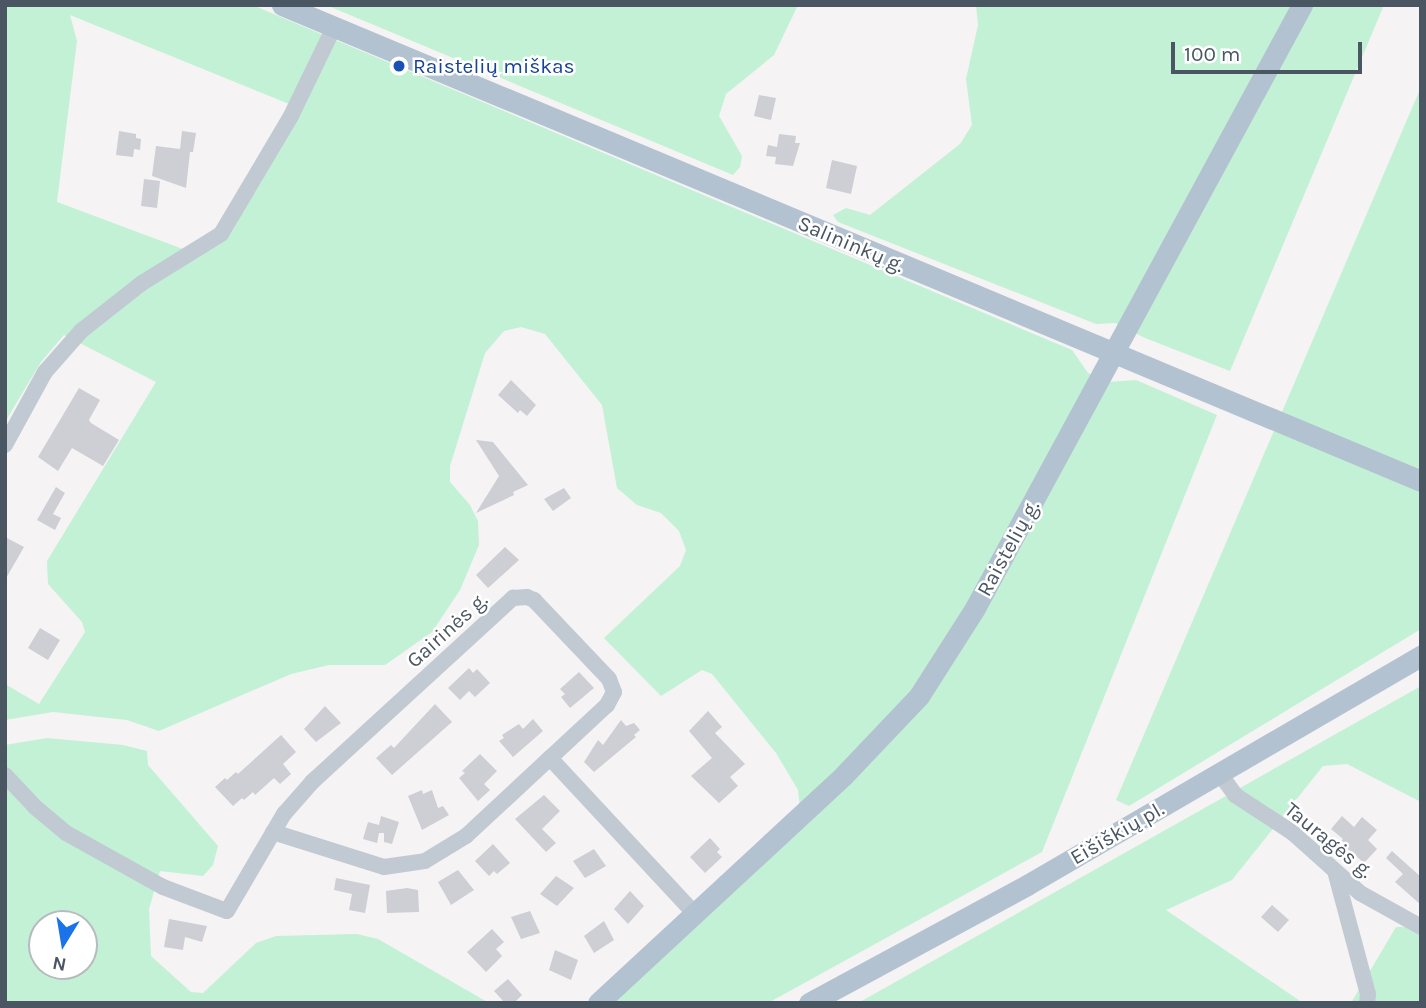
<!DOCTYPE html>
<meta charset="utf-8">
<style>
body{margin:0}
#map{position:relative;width:1426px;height:1008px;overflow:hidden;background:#f5f3f3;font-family:Karla,sans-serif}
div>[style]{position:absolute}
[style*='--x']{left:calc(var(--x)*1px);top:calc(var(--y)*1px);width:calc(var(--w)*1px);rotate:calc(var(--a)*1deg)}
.green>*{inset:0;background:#c3f1d5}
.building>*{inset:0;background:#cdcfd5}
.minor>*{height:16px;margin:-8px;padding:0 8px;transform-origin:8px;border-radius:8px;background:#c1cad2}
.major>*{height:21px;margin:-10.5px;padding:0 10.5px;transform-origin:10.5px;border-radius:10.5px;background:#b3c2d1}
.dots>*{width:19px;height:19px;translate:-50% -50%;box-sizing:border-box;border:4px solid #fff;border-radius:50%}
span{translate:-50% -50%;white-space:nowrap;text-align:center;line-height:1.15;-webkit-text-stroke:5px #fff;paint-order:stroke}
.transit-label{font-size:21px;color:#164399}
.left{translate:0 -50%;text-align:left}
.street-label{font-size:21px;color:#4a5661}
.frame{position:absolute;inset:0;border:7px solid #4a5661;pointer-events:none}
.north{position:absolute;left:28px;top:910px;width:70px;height:70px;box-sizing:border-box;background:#fff;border:2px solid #b7bbc0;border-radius:50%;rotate:191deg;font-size:19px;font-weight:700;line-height:28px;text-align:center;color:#4a5661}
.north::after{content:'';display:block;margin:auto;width:24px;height:32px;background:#1a73e8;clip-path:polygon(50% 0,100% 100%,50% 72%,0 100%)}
.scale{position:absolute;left:1171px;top:42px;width:191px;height:32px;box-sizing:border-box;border:4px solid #4a5661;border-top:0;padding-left:9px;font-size:21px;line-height:24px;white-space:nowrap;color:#4a5661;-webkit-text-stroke:5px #fff;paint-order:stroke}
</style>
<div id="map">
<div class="green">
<div style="clip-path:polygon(evenodd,5px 5px,252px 5px,1072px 350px,1088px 373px,1108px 382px,1136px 380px,1217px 415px,1042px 852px,768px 1003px,589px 1003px,800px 809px,798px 790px,776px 753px,712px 674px,702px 670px,661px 696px,604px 638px,680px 566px,686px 550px,679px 531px,661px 513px,637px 505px,617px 488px,602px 405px,545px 334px,521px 327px,504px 331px,485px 353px,450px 466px,450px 482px,470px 505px,478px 521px,479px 545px,460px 590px,432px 632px,385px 665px,329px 665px,291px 674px,159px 731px,127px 720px,53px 712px,5px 720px,5px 684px,39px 704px,85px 632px,82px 622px,48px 584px,47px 561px,156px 382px,64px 335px,41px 362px,5px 422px,5px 5px,70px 15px,299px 108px,225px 238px,210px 250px,199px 255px,57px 202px,77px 41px,70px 15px)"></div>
<div style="clip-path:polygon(326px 5px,798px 5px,774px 55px,726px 94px,719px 116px,742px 156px,740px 167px,733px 175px)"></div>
<div style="clip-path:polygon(976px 5px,1384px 5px,1230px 371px,1145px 338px,1115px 323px,1096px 324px,838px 222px,833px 215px,846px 208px,870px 215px,960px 144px,972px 125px,966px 79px,978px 25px)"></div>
<div style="clip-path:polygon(1421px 87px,1421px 629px,1129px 806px,1116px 800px)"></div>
<div style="clip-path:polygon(1421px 686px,1421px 802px,1347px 764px,1323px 766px,1232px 880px,1166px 910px,1303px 1003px,858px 1003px)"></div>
<div style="clip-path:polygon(evenodd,47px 738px,123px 745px,147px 751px,148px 765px,218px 846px,213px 865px,203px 876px,160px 871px,149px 909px,151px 956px,191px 992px,203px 993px,256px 943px,276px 936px,357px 934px,378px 939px,489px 1003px,5px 1003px,5px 745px,47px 738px,42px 924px,84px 924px,84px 966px,42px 966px,42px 924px)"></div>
<div style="clip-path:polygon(1421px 926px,1421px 1003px,1351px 1003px,1396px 927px)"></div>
</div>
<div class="building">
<div style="clip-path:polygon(759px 95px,776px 98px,771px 120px,754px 116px)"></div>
<div style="clip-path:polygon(119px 131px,136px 134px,136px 138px,141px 139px,140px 150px,134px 149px,133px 157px,116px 155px)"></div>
<div style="clip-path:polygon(182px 131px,196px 133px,193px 152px,190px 152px,186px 188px,152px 176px,156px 146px,180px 149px)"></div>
<div style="clip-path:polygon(779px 134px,796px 136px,795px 143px,800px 143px,793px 166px,775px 164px,776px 157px,766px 156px,768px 145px,777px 147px)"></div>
<div style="clip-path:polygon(832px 160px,857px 166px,851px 194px,826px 188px)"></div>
<div style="clip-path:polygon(144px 179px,160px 181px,157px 208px,141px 206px)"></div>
<div style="clip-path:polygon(511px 380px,536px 405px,527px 416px,520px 410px,518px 413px,498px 395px)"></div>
<div style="clip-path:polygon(79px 388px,100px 400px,89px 420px,91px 423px,119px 440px,103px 466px,72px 448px,58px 471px,38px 457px)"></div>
<div style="clip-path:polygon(476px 440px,493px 442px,528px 485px,513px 492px,514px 495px,476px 513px,499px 476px)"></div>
<div style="clip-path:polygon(56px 487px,65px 493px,53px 514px,61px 518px,55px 530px,37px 520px)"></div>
<div style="clip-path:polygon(564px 488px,571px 498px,553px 511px,544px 499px)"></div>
<div style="clip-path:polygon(5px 537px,24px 547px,5px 580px)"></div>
<div style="clip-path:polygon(505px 547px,519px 560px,488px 588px,476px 575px)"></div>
<div style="clip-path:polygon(40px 628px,60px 640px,48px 660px,28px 648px)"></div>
<div style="clip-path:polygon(469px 668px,473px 673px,477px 669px,490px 683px,475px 697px,469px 691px,460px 700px,448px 688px)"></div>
<div style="clip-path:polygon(579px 672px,594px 688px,570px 708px,561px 697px,565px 694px,560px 689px)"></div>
<div style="clip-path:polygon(435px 704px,452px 722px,392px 775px,376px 758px,391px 745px,394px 748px)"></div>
<div style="clip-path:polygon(325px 706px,341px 723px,316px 742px,304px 729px)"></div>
<div style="clip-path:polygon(708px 711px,722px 727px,715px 733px,745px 764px,730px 777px,738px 786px,719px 803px,691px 776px,712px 758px,689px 731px)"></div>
<div style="clip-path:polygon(533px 719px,543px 731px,513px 757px,499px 741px,504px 738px,502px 735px,519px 724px,523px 729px)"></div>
<div style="clip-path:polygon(621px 720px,626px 726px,634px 723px,640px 730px,634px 735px,636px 737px,594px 772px,584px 762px,598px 740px,603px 745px)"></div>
<div style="clip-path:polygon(281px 735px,296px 752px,283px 764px,291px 774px,280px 784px,274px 778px,255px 795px,253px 792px,244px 800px,242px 798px,233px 806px,215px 787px,225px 778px,227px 780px,236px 772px,238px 774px)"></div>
<div style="clip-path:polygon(480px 754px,497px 771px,484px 784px,490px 790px,478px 801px,459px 778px,465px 773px,462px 771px)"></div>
<div style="clip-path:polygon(422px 790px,423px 794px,432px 790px,438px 808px,443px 806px,449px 815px,422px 830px,408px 796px)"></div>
<div style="clip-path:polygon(544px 795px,560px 811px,542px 829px,556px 843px,546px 852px,515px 819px)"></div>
<div style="clip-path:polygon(381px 816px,399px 822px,392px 844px,384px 842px,384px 833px,379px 833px,377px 843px,363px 839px,368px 822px,379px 825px)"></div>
<div style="clip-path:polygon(1342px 816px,1354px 827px,1362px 817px,1377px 830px,1368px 840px,1377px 849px,1364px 863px,1340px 842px,1343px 839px,1331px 829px)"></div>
<div style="clip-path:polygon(710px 838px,720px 849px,717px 852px,722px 857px,705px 873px,690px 857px)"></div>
<div style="clip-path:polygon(493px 844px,510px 863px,497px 874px,494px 871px,489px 876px,475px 861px)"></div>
<div style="clip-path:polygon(594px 849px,606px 866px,585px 878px,573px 861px)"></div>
<div style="clip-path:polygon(1392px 851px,1421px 877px,1421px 905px,1395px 882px,1403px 874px,1386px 858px)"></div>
<div style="clip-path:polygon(458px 870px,474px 890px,451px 905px,438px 882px)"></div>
<div style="clip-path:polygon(556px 876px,574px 888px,557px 906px,540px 894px)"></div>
<div style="clip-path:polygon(336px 878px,370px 885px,365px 913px,349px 910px,352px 894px,334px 890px)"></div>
<div style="clip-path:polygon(407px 888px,418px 890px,419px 912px,387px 913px,386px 891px)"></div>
<div style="clip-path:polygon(630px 891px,644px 906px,628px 924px,614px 909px)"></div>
<div style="clip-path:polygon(1272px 905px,1289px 920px,1278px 932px,1261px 917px)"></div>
<div style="clip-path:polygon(530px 911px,540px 933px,521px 939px,511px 917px)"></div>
<div style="clip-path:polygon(169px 919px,207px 926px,202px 942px,185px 937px,183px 950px,164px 947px)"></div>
<div style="clip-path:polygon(604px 921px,614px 940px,594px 953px,584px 936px)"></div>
<div style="clip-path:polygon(492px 929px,504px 942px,496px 949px,502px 956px,486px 972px,467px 952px)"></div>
<div style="clip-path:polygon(555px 950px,578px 960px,571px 980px,549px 970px)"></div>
<div style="clip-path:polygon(508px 979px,522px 995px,514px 1003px,505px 1003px,494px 991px)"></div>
</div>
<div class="minor">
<div style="--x:5;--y:445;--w:83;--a:-61.3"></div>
<div style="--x:45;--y:372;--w:55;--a:-48.7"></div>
<div style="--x:81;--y:331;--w:78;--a:-38.2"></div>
<div style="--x:142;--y:283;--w:93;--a:-31.8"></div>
<div style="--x:221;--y:234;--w:137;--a:-59.3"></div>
<div style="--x:291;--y:116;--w:99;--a:-64.2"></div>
<div style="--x:1220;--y:774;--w:26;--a:54"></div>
<div style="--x:1235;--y:795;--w:69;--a:33.2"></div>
<div style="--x:1293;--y:833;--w:90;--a:41.8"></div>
<div style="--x:1360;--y:893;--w:70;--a:29.1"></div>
<div style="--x:5;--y:775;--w:44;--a:46.8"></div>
<div style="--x:35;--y:807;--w:40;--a:40"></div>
<div style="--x:66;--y:833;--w:111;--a:29.1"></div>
<div style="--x:163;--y:887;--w:68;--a:20.6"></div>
<div style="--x:227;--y:911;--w:113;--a:-59.6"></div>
<div style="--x:284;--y:814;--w:43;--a:-48.8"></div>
<div style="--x:312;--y:782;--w:273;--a:-42.5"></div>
<div style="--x:513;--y:598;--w:14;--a:-4"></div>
<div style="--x:527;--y:597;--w:8;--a:23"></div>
<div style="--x:534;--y:600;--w:109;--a:46.5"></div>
<div style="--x:609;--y:679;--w:14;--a:69"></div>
<div style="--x:614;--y:692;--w:15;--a:118"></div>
<div style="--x:607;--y:705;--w:78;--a:137.1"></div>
<div style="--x:550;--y:758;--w:213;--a:47.1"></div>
<div style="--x:273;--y:832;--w:116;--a:17.5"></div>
<div style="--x:384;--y:867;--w:41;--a:-8.3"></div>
<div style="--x:425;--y:861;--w:48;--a:-31.4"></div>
<div style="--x:466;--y:836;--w:115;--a:-42.9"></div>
<div style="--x:1335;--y:871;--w:127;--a:75"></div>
<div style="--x:1368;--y:994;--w:9;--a:96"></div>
</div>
<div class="major">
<div style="--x:282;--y:5;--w:1234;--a:22.68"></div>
<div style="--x:598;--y:1003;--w:335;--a:-42.8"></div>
<div style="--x:844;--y:775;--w:109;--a:-46.5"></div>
<div style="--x:919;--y:696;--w:104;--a:-57.5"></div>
<div style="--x:975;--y:608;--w:686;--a:-61.53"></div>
<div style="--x:809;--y:1003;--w:248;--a:-28.4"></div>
<div style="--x:1027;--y:885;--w:456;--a:-30.2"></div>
</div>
<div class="dots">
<div style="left:399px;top:66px;background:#1a4fb4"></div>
</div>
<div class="transit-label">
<span class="left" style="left:413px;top:66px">Raistelių miškas</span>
</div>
<div class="street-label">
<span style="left:851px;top:244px;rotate:23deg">Salininkų g.</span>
<span style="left:1008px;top:548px;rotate:-61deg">Raistelių g.</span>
<span style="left:447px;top:630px;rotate:-42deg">Gairinės g.</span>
<span style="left:1117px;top:833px;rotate:-30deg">Eišiškių pl.</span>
<span style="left:1329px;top:840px;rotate:39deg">Tauragės g.</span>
</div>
<div class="frame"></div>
<div class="north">N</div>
<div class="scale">100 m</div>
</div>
